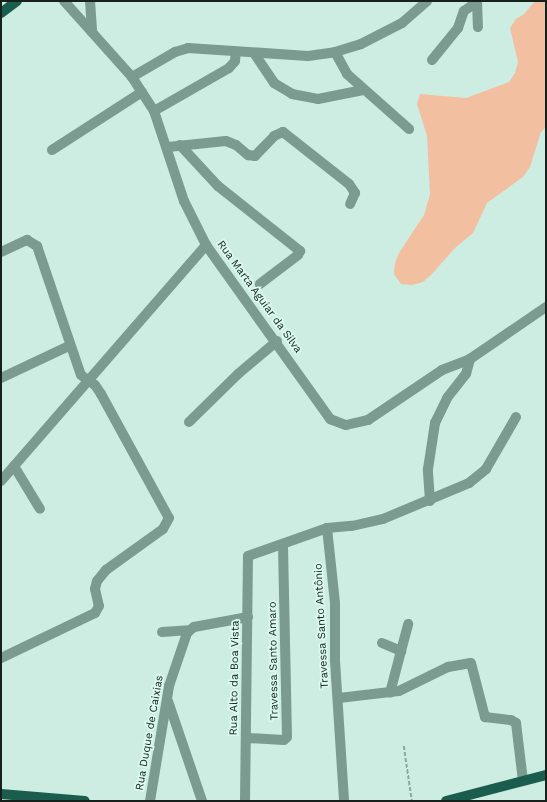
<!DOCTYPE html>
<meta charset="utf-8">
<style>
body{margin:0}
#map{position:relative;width:547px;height:802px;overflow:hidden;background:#cdece2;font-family:"Work Sans",sans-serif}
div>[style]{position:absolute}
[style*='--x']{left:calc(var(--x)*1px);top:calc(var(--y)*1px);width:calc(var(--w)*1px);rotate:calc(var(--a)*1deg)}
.green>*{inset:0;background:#f2c0a1}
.path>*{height:1.5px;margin-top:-0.75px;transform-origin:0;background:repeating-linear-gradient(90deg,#8ea69f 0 4px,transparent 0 6px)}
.minor>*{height:10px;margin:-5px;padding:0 5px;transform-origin:5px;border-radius:5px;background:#7b9a90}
.major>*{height:10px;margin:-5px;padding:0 5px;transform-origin:5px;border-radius:5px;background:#1a5d4c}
span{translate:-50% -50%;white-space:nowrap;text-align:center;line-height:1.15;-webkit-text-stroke:3.5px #dafaef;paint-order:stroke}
.street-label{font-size:11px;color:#16211e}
.frame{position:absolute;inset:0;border:2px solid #16211e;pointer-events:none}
</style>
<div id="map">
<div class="green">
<div style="clip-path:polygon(535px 1px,546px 1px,546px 127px,541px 132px,530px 167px,523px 177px,487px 203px,473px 233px,455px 248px,432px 274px,423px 282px,412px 285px,401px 284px,394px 274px,395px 263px,399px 253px,424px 215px,430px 194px,427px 136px,417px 104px,420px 94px,466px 98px,509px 82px,515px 73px,518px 62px,510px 28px,516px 19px,524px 14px)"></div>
</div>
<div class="path">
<div style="--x:404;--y:746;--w:56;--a:81.7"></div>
</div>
<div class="minor">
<div style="--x:64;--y:1;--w:102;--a:48.2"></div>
<div style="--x:132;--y:77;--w:40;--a:57.1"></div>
<div style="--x:154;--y:111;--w:95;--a:71.6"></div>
<div style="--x:184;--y:201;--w:49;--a:63.4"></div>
<div style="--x:206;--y:245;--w:214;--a:54.5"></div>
<div style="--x:330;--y:419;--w:17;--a:21"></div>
<div style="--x:346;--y:425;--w:23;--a:-13"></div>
<div style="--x:368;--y:420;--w:89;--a:-34"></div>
<div style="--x:442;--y:370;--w:30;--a:-21"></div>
<div style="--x:470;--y:359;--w:92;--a:-34.4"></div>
<div style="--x:90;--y:1;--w:31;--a:86"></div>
<div style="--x:477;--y:1;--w:26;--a:88"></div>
<div style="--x:335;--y:52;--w:25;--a:61"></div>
<div style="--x:347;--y:74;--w:83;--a:41.6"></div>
<div style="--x:254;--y:53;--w:36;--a:56"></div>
<div style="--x:274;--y:83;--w:21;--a:31"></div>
<div style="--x:292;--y:94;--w:26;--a:11"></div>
<div style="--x:318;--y:99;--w:46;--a:-11.3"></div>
<div style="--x:432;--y:60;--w:41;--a:-50.9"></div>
<div style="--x:458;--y:28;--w:18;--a:-71"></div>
<div style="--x:464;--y:11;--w:16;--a:-35"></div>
<div style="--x:132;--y:77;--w:50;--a:-30.2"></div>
<div style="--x:175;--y:52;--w:14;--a:-17"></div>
<div style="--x:188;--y:48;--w:120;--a:3.8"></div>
<div style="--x:308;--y:56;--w:27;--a:-8"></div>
<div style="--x:335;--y:52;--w:27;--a:-17"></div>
<div style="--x:361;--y:44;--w:46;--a:-27.1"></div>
<div style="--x:402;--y:23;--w:33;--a:-41"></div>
<div style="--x:154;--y:111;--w:86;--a:-29.8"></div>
<div style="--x:229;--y:68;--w:9;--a:-49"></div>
<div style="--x:235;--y:61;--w:9;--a:-84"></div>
<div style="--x:180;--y:145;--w:56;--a:47.2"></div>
<div style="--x:218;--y:186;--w:105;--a:38.4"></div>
<div style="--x:300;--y:251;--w:4;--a:117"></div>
<div style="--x:298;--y:255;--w:48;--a:142.7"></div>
<div style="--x:168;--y:147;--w:58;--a:-5.9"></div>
<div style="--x:226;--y:141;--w:11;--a:22"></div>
<div style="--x:236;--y:145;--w:16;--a:40"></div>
<div style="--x:248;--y:155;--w:7;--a:8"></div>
<div style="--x:255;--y:156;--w:28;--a:-46"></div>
<div style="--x:274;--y:136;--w:10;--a:-24"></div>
<div style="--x:283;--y:132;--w:84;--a:38.2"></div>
<div style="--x:349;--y:184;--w:11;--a:56"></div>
<div style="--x:355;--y:193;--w:12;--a:114"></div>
<div style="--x:52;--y:150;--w:107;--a:-32.8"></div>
<div style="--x:1;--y:252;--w:29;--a:-25"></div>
<div style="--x:27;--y:240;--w:12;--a:31"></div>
<div style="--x:37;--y:246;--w:136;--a:71.2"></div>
<div style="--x:81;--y:375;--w:17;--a:36"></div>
<div style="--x:95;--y:385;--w:11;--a:56"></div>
<div style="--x:101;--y:394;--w:141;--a:61.3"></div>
<div style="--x:169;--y:518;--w:13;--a:119"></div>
<div style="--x:163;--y:529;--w:70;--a:144.3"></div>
<div style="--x:106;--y:570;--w:14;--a:129"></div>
<div style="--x:97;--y:581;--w:8;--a:104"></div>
<div style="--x:95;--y:589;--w:17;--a:77"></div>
<div style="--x:99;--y:606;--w:8;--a:120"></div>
<div style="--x:95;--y:613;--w:104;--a:154.4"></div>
<div style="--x:1;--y:378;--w:75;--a:-25.2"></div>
<div style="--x:189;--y:422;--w:69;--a:-44.4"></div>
<div style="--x:238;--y:374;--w:51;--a:-40.2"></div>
<div style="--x:14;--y:466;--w:50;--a:58.8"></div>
<div style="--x:1;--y:481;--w:313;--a:-49"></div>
<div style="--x:430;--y:501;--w:32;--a:-94"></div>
<div style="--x:428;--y:469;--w:47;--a:-81.3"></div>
<div style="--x:435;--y:423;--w:28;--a:-64"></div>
<div style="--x:447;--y:398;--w:31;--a:-52"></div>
<div style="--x:466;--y:374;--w:16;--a:-75"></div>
<div style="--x:327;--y:528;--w:75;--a:83.9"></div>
<div style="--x:335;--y:603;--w:58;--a:90"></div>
<div style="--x:335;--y:661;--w:140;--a:86.3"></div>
<div style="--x:162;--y:632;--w:27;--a:-4"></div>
<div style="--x:382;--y:643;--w:21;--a:23"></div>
<div style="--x:401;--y:651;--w:43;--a:104.7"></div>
<div style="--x:401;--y:651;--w:28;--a:-75"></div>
<div style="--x:339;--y:698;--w:60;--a:-6.7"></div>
<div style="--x:399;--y:691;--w:55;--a:-26.1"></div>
<div style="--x:448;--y:667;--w:23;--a:-10"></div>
<div style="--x:471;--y:663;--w:56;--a:75.5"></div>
<div style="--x:485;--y:717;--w:26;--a:7"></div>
<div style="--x:511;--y:720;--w:6;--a:31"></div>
<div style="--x:516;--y:723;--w:58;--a:83.1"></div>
<div style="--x:168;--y:701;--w:106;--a:71.2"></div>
<div style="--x:247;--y:738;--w:37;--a:3"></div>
<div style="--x:284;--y:740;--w:4;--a:-45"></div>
<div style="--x:287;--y:737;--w:193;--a:-91.2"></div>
<div style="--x:150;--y:801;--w:117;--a:-80.6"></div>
<div style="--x:169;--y:686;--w:56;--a:-71.2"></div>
<div style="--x:187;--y:633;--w:9;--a:-41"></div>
<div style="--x:194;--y:627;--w:55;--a:-10.5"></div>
<div style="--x:245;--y:801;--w:245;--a:-89.3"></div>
<div style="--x:248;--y:556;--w:84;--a:-19.5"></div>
<div style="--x:327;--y:528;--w:25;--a:-5"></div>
<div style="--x:352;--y:526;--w:32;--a:-13"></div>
<div style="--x:383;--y:519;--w:93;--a:-22.7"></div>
<div style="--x:469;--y:483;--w:22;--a:-39"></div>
<div style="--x:486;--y:469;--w:60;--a:-60"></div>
</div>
<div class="major">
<div style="--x:1;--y:13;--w:20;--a:-37"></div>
<div style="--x:1;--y:794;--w:84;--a:4.8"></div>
<div style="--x:446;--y:801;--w:103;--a:-14.6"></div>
</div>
<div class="street-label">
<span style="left:259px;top:297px;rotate:54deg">Rua Marta Aguiar da Silva</span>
<span style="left:322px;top:626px;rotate:-93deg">Travessa Santo Antônio</span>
<span style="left:274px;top:661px;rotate:-91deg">Travessa Santo Amaro</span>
<span style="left:235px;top:678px;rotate:-89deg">Rua Alto da Boa Vista</span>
<span style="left:150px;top:733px;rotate:-80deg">Rua Duque de Caixias</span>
</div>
<div class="frame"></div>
</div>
